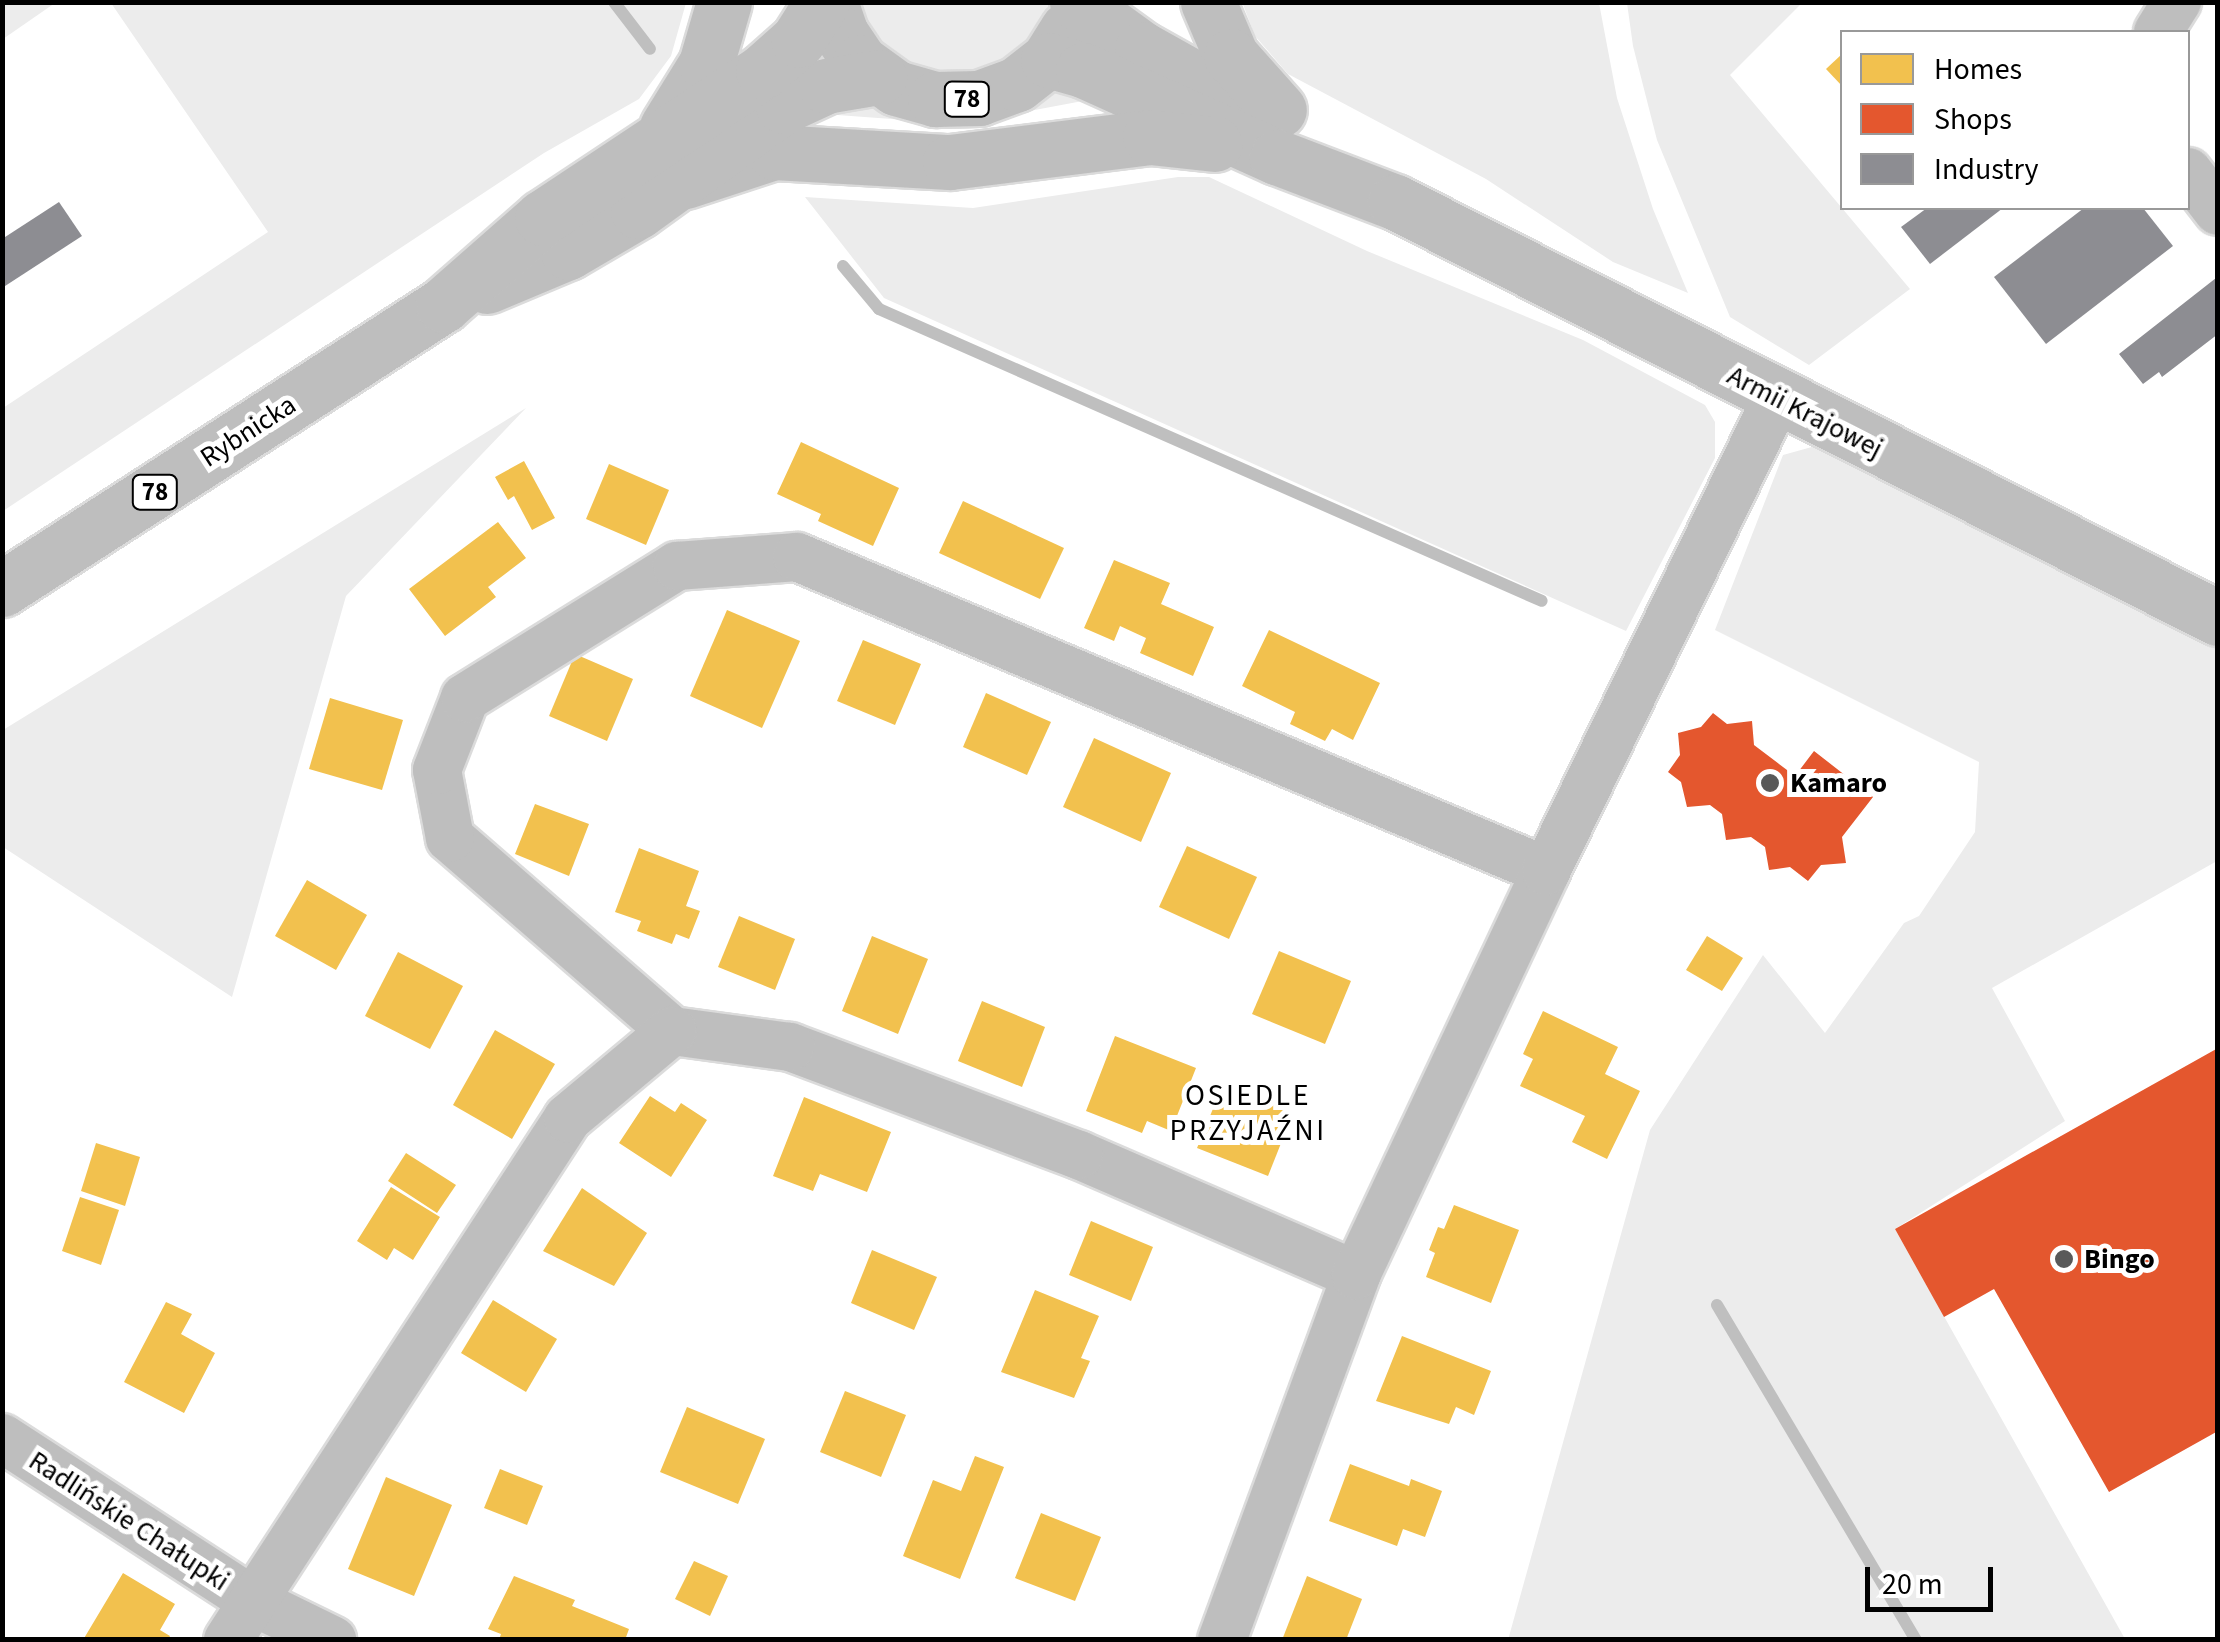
<!DOCTYPE html>
<meta charset="utf-8">
<style>
body{margin:0}
#map{position:relative;width:2220px;height:1642px;overflow:hidden;background:#fff;font-family:"Source Sans 3",sans-serif}
div>[style]{position:absolute}
[style*='--x']{left:calc(var(--x)*1px);top:calc(var(--y)*1px);width:calc(var(--w)*1px);rotate:calc(var(--a)*1deg)}
.green>*{inset:0;background:#ececec}
.homes>*{inset:0;background:#f2c14e}
.shops>*{inset:0;background:#e4572e}
.industry>*{inset:0;background:#8d8d92}
.stream>*{height:12px;margin:-6px;padding:0 6px;transform-origin:6px;border-radius:6px;background:#bfbfbf}
.roads{filter:drop-shadow(2px 0 #dbdbdb) drop-shadow(-2px 0 #dbdbdb) drop-shadow(0 2px #dbdbdb) drop-shadow(0 -2px #dbdbdb)}
.minor>*{height:48px;margin:-24px;padding:0 24px;transform-origin:24px;border-radius:24px;background:#bebebe}
.major>*{height:55px;margin:-27.5px;padding:0 27.5px;transform-origin:27.5px;border-radius:27.5px;background:#bebebe}
.dots>*{width:28px;height:28px;translate:-50% -50%;box-sizing:border-box;border:5px solid #fff;border-radius:50%}
span{translate:-50% -50%;white-space:nowrap;text-align:center;line-height:1.15;-webkit-text-stroke:10px #fff;paint-order:stroke}
.shield-label span{padding:2px 8px;background:#fff;border:2px solid;border-radius:8px;-webkit-text-stroke-width:0}
.shield-label{font-size:25px;color:#000;font-weight:700}
.street-label{font-size:28px;color:#000}
.poi-label{font-size:28px;color:#000;font-weight:700}
.left{translate:0 -50%;text-align:left}
.neighbourhood-label{font-size:30px;color:#000;letter-spacing:2.5px}
.frame{position:absolute;inset:0;border:5px solid #000;pointer-events:none}
.legend{position:absolute;left:1840px;top:30px;width:350px;height:180px;box-sizing:border-box;background:#fff;border:2px solid #999;margin:0;padding:12px 18px;list-style:none;font-size:30px;color:#000}
.legend li{display:flex;align-items:center;gap:20px;height:50px}
.legend b{width:50px;border:2px solid #999}
.scale{position:absolute;left:1865px;top:1567px;width:128px;height:45px;box-sizing:border-box;border:5px solid #000;border-top:0;padding-left:12px;font-size:30px;line-height:35px;white-space:nowrap;color:#000;-webkit-text-stroke:8px #fff;paint-order:stroke}
</style>
<div id="map">
<div class="green">
<div style="clip-path:polygon(3px 2px,55px 2px,55px 3px,3px 39px)"></div>
<div style="clip-path:polygon(1242px 2px,1599px 3px,1617px 98px,1653px 209px,1688px 293px,1613px 262px,1486px 179px,1288px 74px,1255px 36px)"></div>
<div style="clip-path:polygon(111px 3px,686px 3px,671px 56px,639px 99px,544px 153px,3px 511px,3px 408px,268px 232px)"></div>
<div style="clip-path:polygon(855px 3px,1053px 3px,1044px 25px,1007px 63px,955px 78px,904px 64px,865px 27px)"></div>
<div style="clip-path:polygon(1627px 3px,1802px 3px,1730px 75px,1910px 289px,1809px 365px,1730px 317px,1657px 140px,1633px 46px)"></div>
<div style="clip-path:polygon(1053px 89px,1088px 100px,960px 124px,810px 113px,806px 107px)"></div>
<div style="clip-path:polygon(1178px 177px,1209px 177px,1367px 251px,1583px 340px,1705px 405px,1715px 422px,1715px 458px,1626px 631px,884px 298px,805px 197px,973px 208px)"></div>
<div style="clip-path:polygon(526px 408px,346px 596px,232px 997px,3px 847px,3px 730px)"></div>
<div style="clip-path:polygon(1819px 445px,2217px 648px,2217px 861px,1992px 988px,2065px 1121px,1895px 1229px,2125px 1639px,1508px 1640px,1650px 1130px,1763px 955px,1825px 1033px,1904px 923px,1919px 916px,1975px 832px,1979px 762px,1715px 630px,1783px 455px)"></div>
</div>
<div class="homes">
<div style="clip-path:polygon(1842px 54px,1842px 86px,1826px 69px)"></div>
<div style="clip-path:polygon(801px 442px,899px 488px,873px 546px,818px 521px,821px 514px,777px 494px)"></div>
<div style="clip-path:polygon(524px 461px,555px 518px,532px 530px,514px 496px,508px 500px,495px 477px)"></div>
<div style="clip-path:polygon(609px 464px,669px 490px,646px 545px,586px 519px)"></div>
<div style="clip-path:polygon(963px 501px,1064px 548px,1040px 599px,939px 553px)"></div>
<div style="clip-path:polygon(498px 522px,526px 558px,488px 587px,496px 597px,445px 636px,409px 589px)"></div>
<div style="clip-path:polygon(1114px 560px,1170px 583px,1161px 604px,1214px 627px,1193px 676px,1140px 653px,1146px 638px,1120px 626px,1114px 641px,1084px 628px)"></div>
<div style="clip-path:polygon(727px 610px,800px 641px,762px 728px,690px 696px)"></div>
<div style="clip-path:polygon(1269px 630px,1380px 683px,1353px 740px,1332px 729px,1325px 741px,1290px 724px,1295px 712px,1242px 686px)"></div>
<div style="clip-path:polygon(863px 640px,921px 664px,895px 725px,837px 701px)"></div>
<div style="clip-path:polygon(575px 654px,633px 679px,607px 741px,549px 716px)"></div>
<div style="clip-path:polygon(986px 693px,1051px 722px,1027px 775px,963px 747px)"></div>
<div style="clip-path:polygon(330px 698px,403px 720px,382px 790px,309px 769px)"></div>
<div style="clip-path:polygon(1094px 738px,1171px 773px,1141px 842px,1063px 807px)"></div>
<div style="clip-path:polygon(535px 804px,589px 824px,569px 876px,515px 854px)"></div>
<div style="clip-path:polygon(1187px 846px,1257px 877px,1229px 939px,1159px 907px)"></div>
<div style="clip-path:polygon(639px 848px,699px 871px,686px 906px,700px 911px,689px 939px,676px 934px,672px 944px,637px 931px,641px 921px,615px 912px)"></div>
<div style="clip-path:polygon(307px 880px,367px 915px,336px 970px,275px 936px)"></div>
<div style="clip-path:polygon(739px 916px,795px 939px,775px 990px,718px 967px)"></div>
<div style="clip-path:polygon(872px 936px,928px 959px,898px 1034px,842px 1011px)"></div>
<div style="clip-path:polygon(1707px 936px,1743px 958px,1722px 991px,1686px 970px)"></div>
<div style="clip-path:polygon(1279px 951px,1351px 981px,1325px 1044px,1252px 1014px)"></div>
<div style="clip-path:polygon(398px 952px,463px 986px,430px 1049px,365px 1016px)"></div>
<div style="clip-path:polygon(982px 1001px,1045px 1027px,1022px 1087px,958px 1061px)"></div>
<div style="clip-path:polygon(1543px 1011px,1618px 1047px,1605px 1074px,1640px 1091px,1607px 1159px,1572px 1142px,1585px 1116px,1520px 1086px,1533px 1059px,1523px 1054px)"></div>
<div style="clip-path:polygon(495px 1030px,555px 1064px,512px 1139px,453px 1105px)"></div>
<div style="clip-path:polygon(1115px 1036px,1196px 1068px,1171px 1131px,1147px 1121px,1142px 1133px,1086px 1111px)"></div>
<div style="clip-path:polygon(1223px 1084px,1293px 1113px,1268px 1176px,1197px 1148px)"></div>
<div style="clip-path:polygon(650px 1096px,675px 1112px,681px 1103px,707px 1120px,671px 1177px,619px 1143px)"></div>
<div style="clip-path:polygon(804px 1097px,891px 1132px,867px 1192px,820px 1174px,813px 1191px,773px 1176px)"></div>
<div style="clip-path:polygon(96px 1143px,140px 1157px,125px 1206px,81px 1191px)"></div>
<div style="clip-path:polygon(406px 1153px,456px 1185px,437px 1213px,388px 1181px)"></div>
<div style="clip-path:polygon(391px 1187px,440px 1217px,413px 1260px,394px 1248px,387px 1260px,357px 1241px)"></div>
<div style="clip-path:polygon(582px 1188px,647px 1233px,614px 1286px,543px 1251px)"></div>
<div style="clip-path:polygon(80px 1197px,119px 1210px,101px 1265px,62px 1251px)"></div>
<div style="clip-path:polygon(1454px 1205px,1519px 1230px,1491px 1303px,1426px 1277px,1435px 1253px,1429px 1250px,1438px 1227px,1444px 1229px)"></div>
<div style="clip-path:polygon(1091px 1221px,1153px 1247px,1131px 1301px,1069px 1275px)"></div>
<div style="clip-path:polygon(872px 1250px,937px 1277px,914px 1330px,851px 1303px)"></div>
<div style="clip-path:polygon(1035px 1290px,1099px 1316px,1081px 1358px,1090px 1361px,1074px 1398px,1001px 1372px)"></div>
<div style="clip-path:polygon(493px 1300px,557px 1339px,526px 1392px,461px 1353px)"></div>
<div style="clip-path:polygon(166px 1302px,192px 1314px,181px 1334px,215px 1353px,184px 1413px,124px 1382px)"></div>
<div style="clip-path:polygon(1402px 1336px,1491px 1371px,1474px 1415px,1456px 1407px,1449px 1424px,1376px 1401px)"></div>
<div style="clip-path:polygon(845px 1391px,906px 1415px,881px 1477px,820px 1452px)"></div>
<div style="clip-path:polygon(687px 1407px,765px 1439px,738px 1504px,660px 1472px)"></div>
<div style="clip-path:polygon(975px 1456px,1004px 1467px,960px 1579px,903px 1556px,933px 1480px,961px 1491px)"></div>
<div style="clip-path:polygon(1350px 1464px,1409px 1486px,1411px 1479px,1442px 1491px,1425px 1537px,1403px 1529px,1397px 1546px,1329px 1521px)"></div>
<div style="clip-path:polygon(500px 1469px,543px 1486px,527px 1525px,484px 1508px)"></div>
<div style="clip-path:polygon(386px 1477px,452px 1505px,414px 1596px,348px 1569px)"></div>
<div style="clip-path:polygon(1041px 1513px,1101px 1537px,1075px 1601px,1015px 1578px)"></div>
<div style="clip-path:polygon(694px 1561px,728px 1576px,710px 1616px,675px 1599px)"></div>
<div style="clip-path:polygon(123px 1573px,175px 1604px,160px 1630px,170px 1636px,168px 1640px,83px 1640px)"></div>
<div style="clip-path:polygon(514px 1576px,575px 1600px,572px 1606px,629px 1629px,625px 1640px,499px 1640px,501px 1634px,488px 1629px)"></div>
<div style="clip-path:polygon(1307px 1576px,1362px 1599px,1346px 1640px,1282px 1640px)"></div>
</div>
<div class="shops">
<div style="clip-path:polygon(1713px 713px,1727px 724px,1752px 721px,1754px 745px,1795px 776px,1814px 751px,1873px 797px,1842px 837px,1846px 863px,1821px 865px,1808px 881px,1790px 867px,1769px 870px,1765px 847px,1751px 837px,1726px 840px,1722px 814px,1710px 805px,1687px 807px,1681px 782px,1668px 772px,1680px 755px,1678px 733px,1701px 727px)"></div>
<div style="clip-path:polygon(2218px 1048px,2218px 1431px,2109px 1492px,1994px 1289px,1944px 1317px,1895px 1229px)"></div>
</div>
<div class="industry">
<div style="clip-path:polygon(59px 202px,82px 236px,2px 288px,2px 239px)"></div>
<div style="clip-path:polygon(1927px 208px,2003px 208px,1930px 264px,1901px 227px)"></div>
<div style="clip-path:polygon(2084px 208px,2143px 208px,2173px 246px,2046px 344px,1994px 277px)"></div>
<div style="clip-path:polygon(2216px 278px,2218px 334px,2162px 377px,2159px 372px,2143px 384px,2119px 354px)"></div>
</div>
<div class="stream">
<div style="--x:614;--y:2;--w:59;--a:52.5"></div>
<div style="--x:843;--y:266;--w:56;--a:50.1"></div>
<div style="--x:879;--y:309;--w:724;--a:23.77"></div>
<div style="--x:1717;--y:1305;--w:390;--a:59.3"></div>
</div>
<div class="roads">
<div class="minor">
<div style="--x:2158;--y:32;--w:36;--a:-58"></div>
<div style="--x:2188;--y:172;--w:49;--a:52.4"></div>
<div style="--x:1356;--y:1275;--w:302;--a:-156.6"></div>
<div style="--x:1079;--y:1155;--w:309;--a:-159.5"></div>
<div style="--x:790;--y:1047;--w:119;--a:-172.3"></div>
<div style="--x:672;--y:1031;--w:294;--a:-139"></div>
<div style="--x:450;--y:838;--w:69;--a:-100.8"></div>
<div style="--x:437;--y:770;--w:77;--a:-68.7"></div>
<div style="--x:465;--y:698;--w:250;--a:-31.9"></div>
<div style="--x:677;--y:566;--w:120;--a:-4.3"></div>
<div style="--x:797;--y:557;--w:812;--a:22.74"></div>
<div style="--x:2;--y:1438;--w:303;--a:33"></div>
<div style="--x:256;--y:1603;--w:85;--a:26"></div>
<div style="--x:228;--y:1640;--w:623;--a:-56.92"></div>
<div style="--x:568;--y:1118;--w:136;--a:-39.9"></div>
<div style="--x:1222;--y:1640;--w:389;--a:-69.8"></div>
<div style="--x:1356;--y:1275;--w:446;--a:-64.8"></div>
<div style="--x:1546;--y:871;--w:526;--a:-63.97"></div>
</div>
<div class="major">
<div style="--x:830;--y:2;--w:34;--a:71"></div>
<div style="--x:841;--y:34;--w:34;--a:56"></div>
<div style="--x:860;--y:62;--w:44;--a:35.8"></div>
<div style="--x:896;--y:88;--w:41;--a:15.8"></div>
<div style="--x:935;--y:99;--w:44;--a:-1.3"></div>
<div style="--x:979;--y:98;--w:40;--a:-20.2"></div>
<div style="--x:1017;--y:84;--w:39;--a:-38"></div>
<div style="--x:1048;--y:60;--w:36;--a:-58"></div>
<div style="--x:1077;--y:2;--w:80;--a:35.9"></div>
<div style="--x:1142;--y:49;--w:127;--a:29.2"></div>
<div style="--x:1208;--y:2;--w:59;--a:66.9"></div>
<div style="--x:1231;--y:56;--w:72;--a:48.4"></div>
<div style="--x:1048;--y:60;--w:36;--a:16"></div>
<div style="--x:1083;--y:70;--w:213;--a:24.2"></div>
<div style="--x:1277;--y:157;--w:126;--a:20.9"></div>
<div style="--x:1395;--y:202;--w:922;--a:26.82"></div>
<div style="--x:667;--y:127;--w:74;--a:-58.2"></div>
<div style="--x:706;--y:64;--w:65;--a:-73.8"></div>
<div style="--x:685;--y:181;--w:94;--a:-18"></div>
<div style="--x:774;--y:152;--w:176;--a:3.3"></div>
<div style="--x:950;--y:162;--w:202;--a:-7.1"></div>
<div style="--x:1150;--y:137;--w:65;--a:6.1"></div>
<div style="--x:487;--y:286;--w:88;--a:-22.8"></div>
<div style="--x:568;--y:252;--w:81;--a:-30.4"></div>
<div style="--x:638;--y:211;--w:179;--a:-35.9"></div>
<div style="--x:783;--y:106;--w:47;--a:-24.9"></div>
<div style="--x:826;--y:86;--w:54;--a:-9.6"></div>
<div style="--x:2;--y:589;--w:525;--a:-32.78"></div>
<div style="--x:443;--y:305;--w:132;--a:-41.3"></div>
<div style="--x:542;--y:218;--w:265;--a:-33.6"></div>
<div style="--x:763;--y:71;--w:47;--a:-41.5"></div>
<div style="--x:798;--y:40;--w:45;--a:-57.7"></div>
</div>
</div>
<div class="dots">
<div style="left:1770px;top:783px;background:#595959"></div>
<div style="left:2064px;top:1259px;background:#595959"></div>
</div>
<div class="shield-label">
<span style="left:967px;top:99px">78</span>
<span style="left:155px;top:492px">78</span>
</div>
<div class="street-label">
<span style="left:1805px;top:412px;rotate:27deg">Armii Krajowej</span>
<span style="left:248px;top:431px;rotate:-33deg">Rybnicka</span>
<span style="left:129px;top:1521px;rotate:33deg">Radlińskie Chałupki</span>
</div>
<div class="poi-label">
<span class="left" style="left:1790px;top:783px">Kamaro</span>
<span class="left" style="left:2084px;top:1259px">Bingo</span>
</div>
<div class="neighbourhood-label">
<span style="left:1248px;top:1113px">OSIEDLE<br>PRZYJAŹNI</span>
</div>
<div class="frame"></div>
<ul class="legend">
<li><b style="height:28px;background:#f2c14e"></b>Homes</li>
<li><b style="height:28px;background:#e4572e"></b>Shops</li>
<li><b style="height:28px;background:#8d8d92"></b>Industry</li>
</ul>
<div class="scale">20 m</div>
</div>
